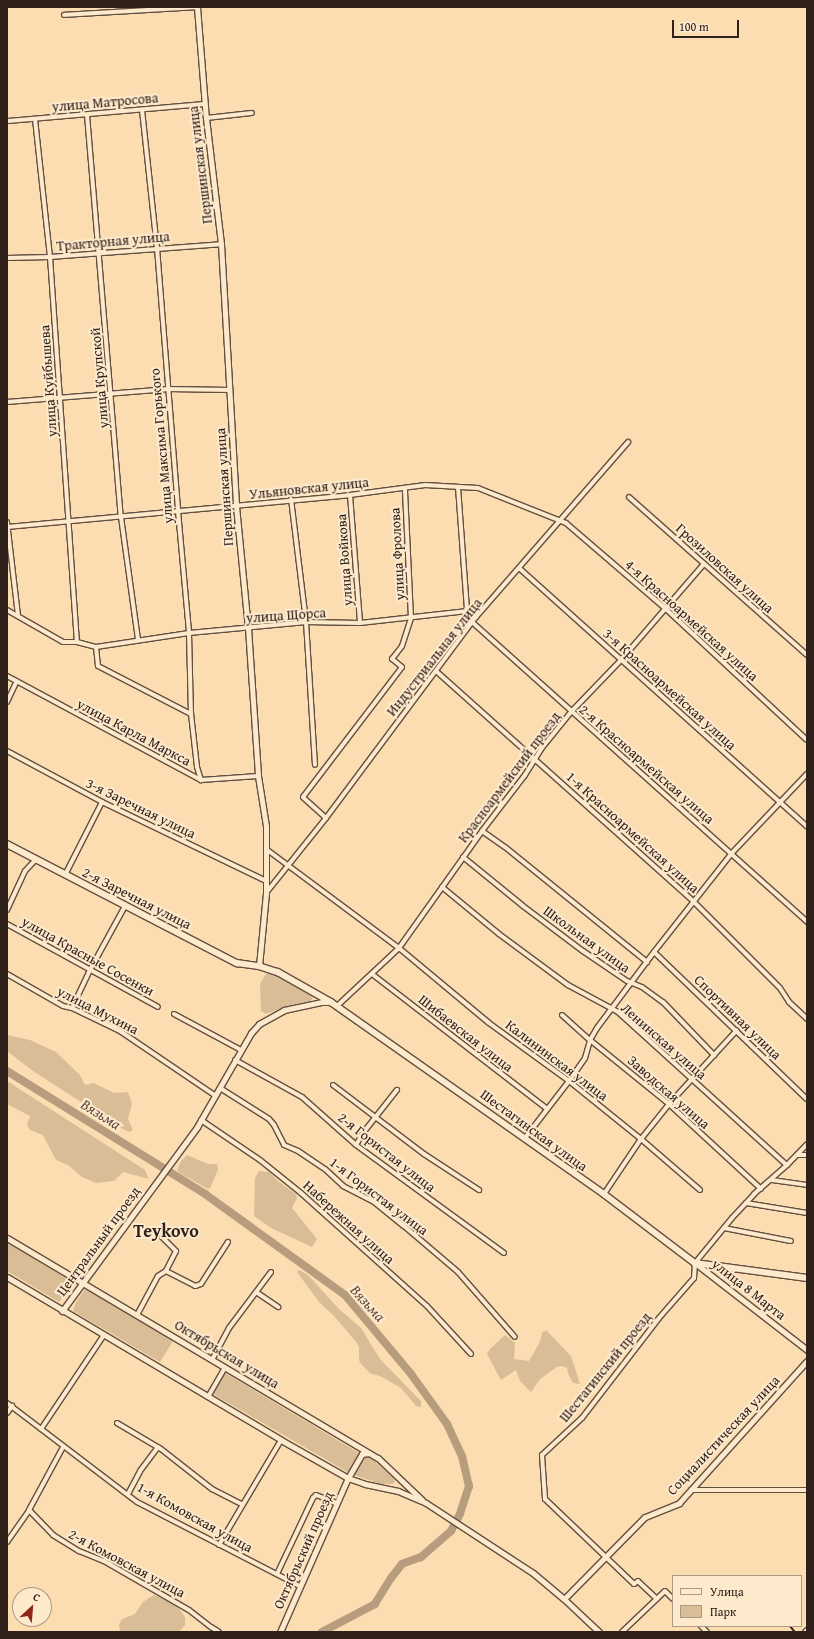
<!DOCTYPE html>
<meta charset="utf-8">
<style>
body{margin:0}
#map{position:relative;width:814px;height:1639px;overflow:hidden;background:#fcddb1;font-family:"Gentium Book Plus",serif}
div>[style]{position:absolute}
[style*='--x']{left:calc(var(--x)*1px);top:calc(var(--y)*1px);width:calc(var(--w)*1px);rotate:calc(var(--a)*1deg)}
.green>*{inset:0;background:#d9bd97}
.river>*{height:8px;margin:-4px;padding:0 4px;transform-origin:4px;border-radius:4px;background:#b79d7e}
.roads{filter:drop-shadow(1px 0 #634f40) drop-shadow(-1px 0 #634f40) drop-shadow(0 1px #634f40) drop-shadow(0 -1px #634f40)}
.minor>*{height:4px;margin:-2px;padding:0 2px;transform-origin:2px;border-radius:2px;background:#fde9cc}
.tertiary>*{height:5px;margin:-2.5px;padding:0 2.5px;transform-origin:2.5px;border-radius:2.5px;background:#fde9cc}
.secondary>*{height:5.5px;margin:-2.75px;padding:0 2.75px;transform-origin:2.75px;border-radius:2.75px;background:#fde9cc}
.rail>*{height:1.5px;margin-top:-0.75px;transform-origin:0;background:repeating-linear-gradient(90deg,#30201a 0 7px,transparent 0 14px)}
span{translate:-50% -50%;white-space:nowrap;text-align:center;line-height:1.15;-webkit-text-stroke:4px #fde9cc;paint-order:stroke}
.street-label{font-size:14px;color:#30201a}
.water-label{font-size:15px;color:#5f4c3d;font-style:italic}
.district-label{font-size:18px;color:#30201a;font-weight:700}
.frame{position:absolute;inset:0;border:8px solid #30201a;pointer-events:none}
.legend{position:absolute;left:672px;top:1575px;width:130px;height:52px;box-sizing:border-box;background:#fde9cc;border:1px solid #ab9985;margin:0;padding:5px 7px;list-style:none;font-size:12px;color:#30201a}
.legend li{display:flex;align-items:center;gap:8px;height:20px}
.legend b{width:20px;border:1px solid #ab9985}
.north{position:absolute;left:12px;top:1587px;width:40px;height:40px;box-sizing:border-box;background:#fde9cc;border:1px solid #ab9985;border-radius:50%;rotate:26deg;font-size:11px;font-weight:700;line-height:16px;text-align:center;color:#30201a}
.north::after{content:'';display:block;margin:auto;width:14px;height:18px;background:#8f2418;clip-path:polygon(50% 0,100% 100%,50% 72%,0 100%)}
.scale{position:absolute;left:672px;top:20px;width:67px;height:18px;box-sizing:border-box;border:2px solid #30201a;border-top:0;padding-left:5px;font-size:12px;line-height:14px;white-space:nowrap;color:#30201a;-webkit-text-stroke:3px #fde9cc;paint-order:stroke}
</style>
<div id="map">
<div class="green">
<div style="clip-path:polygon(271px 973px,311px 994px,313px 998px,310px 1002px,295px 1004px,266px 1014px,261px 1011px,260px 984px,266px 974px)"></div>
<div style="clip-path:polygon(7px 1035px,30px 1040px,56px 1052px,80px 1075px,85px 1085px,94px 1083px,114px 1093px,128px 1092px,132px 1104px,128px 1119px,133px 1130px,129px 1132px,123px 1129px,33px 1071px,7px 1051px)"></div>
<div style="clip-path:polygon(7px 1081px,145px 1170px,149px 1179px,123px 1172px,114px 1181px,96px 1183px,82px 1177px,68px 1165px,56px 1160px,43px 1135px,30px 1130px,27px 1125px,30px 1116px,7px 1104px)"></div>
<div style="clip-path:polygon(187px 1155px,208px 1164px,217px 1164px,218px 1170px,210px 1188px,208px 1189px,180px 1173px,177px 1170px,181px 1161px)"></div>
<div style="clip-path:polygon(259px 1171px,269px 1172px,278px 1181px,296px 1194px,297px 1198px,292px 1208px,317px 1239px,312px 1247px,271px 1228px,254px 1216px,255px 1178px)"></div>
<div style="clip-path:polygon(7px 1242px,74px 1283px,59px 1302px,7px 1271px)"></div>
<div style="clip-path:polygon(299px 1270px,308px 1275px,339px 1309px,361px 1328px,380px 1359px,421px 1401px,421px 1407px,416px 1406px,401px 1388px,382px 1377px,370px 1373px,361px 1364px,359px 1360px,359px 1348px,357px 1343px,334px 1316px,319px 1302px,297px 1272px)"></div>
<div style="clip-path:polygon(86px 1288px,173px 1341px,160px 1362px,73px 1311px,76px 1302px)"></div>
<div style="clip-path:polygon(546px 1330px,571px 1356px,580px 1384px,573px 1383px,569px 1376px,567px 1368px,562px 1366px,557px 1367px,540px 1379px,531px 1392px,520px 1381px,516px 1370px,501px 1380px,487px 1354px,490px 1349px,505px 1335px,515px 1343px,514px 1359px,529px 1361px,540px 1342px,542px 1333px)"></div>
<div style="clip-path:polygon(225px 1373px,359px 1453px,349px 1473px,213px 1394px)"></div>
<div style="clip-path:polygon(364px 1455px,372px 1459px,394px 1478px,395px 1481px,393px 1484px,380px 1484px,354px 1475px,353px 1472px,362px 1456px)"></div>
<div style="clip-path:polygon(154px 1595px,172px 1603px,179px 1609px,185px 1617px,185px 1625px,179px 1632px,120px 1632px,119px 1625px,122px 1619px,135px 1614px,143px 1602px)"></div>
</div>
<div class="river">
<div style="--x:7;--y:1071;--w:233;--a:31.8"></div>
<div style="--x:205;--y:1194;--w:173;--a:35.8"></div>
<div style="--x:345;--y:1295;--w:103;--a:50.1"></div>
<div style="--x:411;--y:1374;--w:62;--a:54.2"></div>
<div style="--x:447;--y:1424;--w:35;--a:65"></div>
<div style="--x:462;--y:1456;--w:31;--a:77"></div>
<div style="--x:469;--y:1486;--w:29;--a:108"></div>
<div style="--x:460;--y:1514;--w:19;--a:118"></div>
<div style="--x:451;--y:1531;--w:40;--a:139"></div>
<div style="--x:421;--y:1557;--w:20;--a:160"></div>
<div style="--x:402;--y:1564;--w:18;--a:128"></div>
<div style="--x:391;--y:1578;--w:31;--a:122"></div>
<div style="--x:375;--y:1604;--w:60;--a:152.2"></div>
</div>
<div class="roads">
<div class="minor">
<div style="--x:64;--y:15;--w:133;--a:-3.4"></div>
<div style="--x:142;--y:110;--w:139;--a:83.8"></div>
<div style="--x:157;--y:248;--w:264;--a:85.4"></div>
<div style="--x:178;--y:511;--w:122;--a:84.8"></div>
<div style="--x:189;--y:633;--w:81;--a:88.6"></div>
<div style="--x:191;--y:714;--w:53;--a:83.5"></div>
<div style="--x:197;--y:767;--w:14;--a:73"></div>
<div style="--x:87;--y:115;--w:403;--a:85.2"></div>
<div style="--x:121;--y:517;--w:124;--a:82.1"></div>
<div style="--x:206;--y:118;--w:46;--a:-6.2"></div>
<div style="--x:35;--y:119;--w:139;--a:83.8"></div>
<div style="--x:50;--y:257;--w:386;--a:86"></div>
<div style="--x:7;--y:121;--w:199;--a:-4.9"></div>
<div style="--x:7;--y:258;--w:43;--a:-1.3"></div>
<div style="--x:50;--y:257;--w:171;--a:-4.3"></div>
<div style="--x:7;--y:402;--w:162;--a:-4.6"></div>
<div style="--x:168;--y:389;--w:62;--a:0.9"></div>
<div style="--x:458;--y:487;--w:124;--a:85.8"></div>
<div style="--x:467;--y:611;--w:15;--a:-8"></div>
<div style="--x:350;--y:495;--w:128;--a:85.5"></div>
<div style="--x:629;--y:497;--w:238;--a:41.6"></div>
<div style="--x:291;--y:499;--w:124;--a:83"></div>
<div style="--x:306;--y:622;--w:143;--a:86.4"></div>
<div style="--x:7;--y:522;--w:94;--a:83.3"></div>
<div style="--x:7;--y:527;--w:344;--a:-5.3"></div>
<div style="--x:350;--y:495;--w:76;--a:-7.6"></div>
<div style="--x:425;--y:485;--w:53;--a:3.2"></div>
<div style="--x:478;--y:488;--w:95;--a:21.7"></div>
<div style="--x:566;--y:523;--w:132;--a:40.7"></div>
<div style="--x:666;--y:609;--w:192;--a:42.9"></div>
<div style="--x:519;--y:568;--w:387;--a:41.9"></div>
<div style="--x:7;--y:610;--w:64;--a:29.7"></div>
<div style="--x:63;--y:642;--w:14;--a:0"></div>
<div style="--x:77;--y:642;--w:20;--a:15"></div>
<div style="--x:96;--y:647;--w:94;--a:-8.6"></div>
<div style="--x:189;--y:633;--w:118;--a:-5.4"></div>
<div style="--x:306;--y:622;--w:54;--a:1.1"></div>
<div style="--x:360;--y:623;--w:108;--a:-6.4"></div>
<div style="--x:467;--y:611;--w:11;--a:34"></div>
<div style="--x:472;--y:622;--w:450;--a:41.8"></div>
<div style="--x:96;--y:647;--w:19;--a:84"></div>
<div style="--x:98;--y:666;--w:105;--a:27.3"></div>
<div style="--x:436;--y:671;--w:345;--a:41.8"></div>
<div style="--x:693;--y:901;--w:123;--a:45"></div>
<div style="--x:780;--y:988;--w:17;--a:57"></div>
<div style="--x:789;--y:1002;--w:25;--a:43"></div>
<div style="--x:7;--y:676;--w:220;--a:28.2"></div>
<div style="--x:201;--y:780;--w:57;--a:-4"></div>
<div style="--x:7;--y:702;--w:23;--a:-65"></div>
<div style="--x:7;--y:751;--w:108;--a:28.2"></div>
<div style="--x:102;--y:802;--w:182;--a:25.7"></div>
<div style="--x:326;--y:818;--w:31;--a:-138"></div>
<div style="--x:303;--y:797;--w:163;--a:-52.7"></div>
<div style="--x:402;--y:667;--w:13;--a:-141"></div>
<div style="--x:392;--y:659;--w:16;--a:-52"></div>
<div style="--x:402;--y:646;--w:29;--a:-72"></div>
<div style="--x:411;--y:618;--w:129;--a:-92.7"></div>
<div style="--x:482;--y:831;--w:28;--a:35"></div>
<div style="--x:505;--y:847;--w:183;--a:39"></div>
<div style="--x:266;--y:849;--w:166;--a:36.7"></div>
<div style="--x:399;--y:948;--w:117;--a:39.8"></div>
<div style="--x:489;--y:1023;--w:99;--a:35.9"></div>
<div style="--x:569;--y:1081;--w:92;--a:38.9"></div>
<div style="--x:641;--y:1139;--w:78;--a:40.8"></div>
<div style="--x:463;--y:857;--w:77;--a:39.2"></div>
<div style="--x:523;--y:906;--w:75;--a:36.9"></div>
<div style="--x:583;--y:951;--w:53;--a:34.3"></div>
<div style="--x:627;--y:981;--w:16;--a:22"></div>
<div style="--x:642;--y:987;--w:26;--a:36"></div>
<div style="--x:663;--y:1002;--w:74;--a:46.1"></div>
<div style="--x:65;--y:875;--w:82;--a:-63.1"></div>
<div style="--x:442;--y:887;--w:74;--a:39.5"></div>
<div style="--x:499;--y:934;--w:86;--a:36.5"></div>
<div style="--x:568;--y:985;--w:57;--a:28.4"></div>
<div style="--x:618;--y:1012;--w:228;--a:42.2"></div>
<div style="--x:266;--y:893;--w:96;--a:-51.3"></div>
<div style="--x:326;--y:818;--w:251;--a:-53.3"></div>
<div style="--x:476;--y:617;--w:232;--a:-49"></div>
<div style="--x:7;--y:910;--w:43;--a:-65.2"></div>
<div style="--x:25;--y:871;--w:16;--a:-47"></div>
<div style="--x:7;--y:924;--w:172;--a:28.8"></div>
<div style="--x:654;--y:952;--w:212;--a:43.9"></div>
<div style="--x:7;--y:974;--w:64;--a:29.7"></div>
<div style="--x:63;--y:1006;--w:9;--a:13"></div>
<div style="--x:72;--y:1008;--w:53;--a:25.6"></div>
<div style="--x:120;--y:1031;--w:116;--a:34.1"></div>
<div style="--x:372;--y:974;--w:221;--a:37.6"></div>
<div style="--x:337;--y:1006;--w:85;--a:-43.1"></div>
<div style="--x:399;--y:948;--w:143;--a:-54.6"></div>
<div style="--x:482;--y:831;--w:71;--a:-52.5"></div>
<div style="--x:525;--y:775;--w:31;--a:-58"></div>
<div style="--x:541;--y:749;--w:48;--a:-51"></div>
<div style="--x:571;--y:712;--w:72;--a:-46.1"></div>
<div style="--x:621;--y:660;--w:127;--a:-49.2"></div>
<div style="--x:72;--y:1008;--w:42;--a:-64.7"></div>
<div style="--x:90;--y:970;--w:73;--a:-61.3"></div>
<div style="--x:174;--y:1014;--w:76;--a:28.2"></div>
<div style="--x:562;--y:1015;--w:38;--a:42"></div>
<div style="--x:590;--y:1040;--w:102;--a:39"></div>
<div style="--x:669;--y:1104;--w:125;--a:42.7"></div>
<div style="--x:235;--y:1060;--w:77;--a:28.9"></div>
<div style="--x:302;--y:1097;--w:72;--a:41.6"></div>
<div style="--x:356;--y:1145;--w:183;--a:36.1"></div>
<div style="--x:333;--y:1085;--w:114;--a:37.2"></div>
<div style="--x:424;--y:1154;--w:66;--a:33.2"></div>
<div style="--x:220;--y:1088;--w:58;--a:32.3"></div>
<div style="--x:269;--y:1119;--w:8;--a:50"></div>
<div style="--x:274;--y:1125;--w:22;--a:63"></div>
<div style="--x:284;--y:1145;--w:15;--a:23"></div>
<div style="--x:298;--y:1151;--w:32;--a:34"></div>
<div style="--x:325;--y:1169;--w:25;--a:43"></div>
<div style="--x:343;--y:1186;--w:35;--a:27"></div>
<div style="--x:374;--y:1202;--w:38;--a:39"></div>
<div style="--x:404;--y:1226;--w:71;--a:40.4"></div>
<div style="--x:458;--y:1272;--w:86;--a:48.8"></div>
<div style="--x:201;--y:1120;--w:71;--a:34.1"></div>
<div style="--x:260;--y:1160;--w:53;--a:38.8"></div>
<div style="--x:301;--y:1193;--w:169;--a:41.9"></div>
<div style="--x:427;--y:1306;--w:65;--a:47.5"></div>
<div style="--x:525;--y:1138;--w:72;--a:-52.3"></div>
<div style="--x:569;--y:1081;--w:28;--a:-55"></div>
<div style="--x:585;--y:1058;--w:19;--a:-74"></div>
<div style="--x:590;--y:1040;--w:14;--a:-60"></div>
<div style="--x:597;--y:1028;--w:95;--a:-53.1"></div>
<div style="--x:654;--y:952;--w:126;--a:-51.8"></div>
<div style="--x:732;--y:853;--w:109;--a:-46.5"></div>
<div style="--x:356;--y:1145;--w:14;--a:-60"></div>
<div style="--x:363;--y:1133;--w:55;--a:-51.7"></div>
<div style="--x:797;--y:1155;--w:10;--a:0"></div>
<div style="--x:772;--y:1180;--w:35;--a:8"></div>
<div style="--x:604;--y:1194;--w:66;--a:-56.1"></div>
<div style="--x:641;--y:1139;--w:45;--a:-51.3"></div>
<div style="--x:669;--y:1104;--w:100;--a:-47.4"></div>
<div style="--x:746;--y:1203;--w:62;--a:9.3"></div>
<div style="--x:724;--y:1228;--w:68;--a:11"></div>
<div style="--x:162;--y:1237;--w:20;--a:45"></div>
<div style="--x:176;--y:1251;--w:22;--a:117"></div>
<div style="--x:256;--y:1292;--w:27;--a:34"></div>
<div style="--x:137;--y:1315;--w:44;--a:-61.7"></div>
<div style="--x:158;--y:1276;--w:9;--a:-32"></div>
<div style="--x:166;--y:1271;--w:33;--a:27"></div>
<div style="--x:195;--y:1286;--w:6;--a:-18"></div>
<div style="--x:201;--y:1284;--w:50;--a:-57.3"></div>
<div style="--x:212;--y:1360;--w:36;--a:-62"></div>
<div style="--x:229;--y:1328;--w:70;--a:-53.1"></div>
<div style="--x:208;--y:1397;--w:34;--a:-60"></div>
<div style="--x:7;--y:1403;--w:163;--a:37.3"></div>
<div style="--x:137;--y:1502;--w:183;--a:27.3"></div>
<div style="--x:7;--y:1413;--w:9;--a:-54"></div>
<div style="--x:117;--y:1423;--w:51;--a:30.6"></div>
<div style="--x:161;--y:1449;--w:65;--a:38.1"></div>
<div style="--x:212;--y:1489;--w:34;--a:27"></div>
<div style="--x:41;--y:1429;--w:113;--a:-56.2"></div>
<div style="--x:691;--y:1490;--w:116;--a:0"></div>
<div style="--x:128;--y:1494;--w:26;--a:-62"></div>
<div style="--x:140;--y:1471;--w:30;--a:-53"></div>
<div style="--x:29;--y:1510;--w:35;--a:46"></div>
<div style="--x:53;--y:1535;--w:31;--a:32"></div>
<div style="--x:79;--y:1551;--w:27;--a:22"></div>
<div style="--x:104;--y:1561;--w:98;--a:30"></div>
<div style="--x:189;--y:1610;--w:28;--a:38"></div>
<div style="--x:211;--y:1627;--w:9;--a:32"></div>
<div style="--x:7;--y:1542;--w:39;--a:-55"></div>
<div style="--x:29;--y:1510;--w:72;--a:-61.6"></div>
<div style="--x:219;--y:1545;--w:122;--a:-59.4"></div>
<div style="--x:277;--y:1574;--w:84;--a:-64.7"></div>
<div style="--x:313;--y:1498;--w:4;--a:-45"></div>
<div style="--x:316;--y:1495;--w:22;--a:21"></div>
<div style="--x:657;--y:1599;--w:26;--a:-137"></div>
<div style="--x:638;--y:1581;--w:5;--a:143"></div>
<div style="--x:634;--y:1584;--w:123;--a:-136.3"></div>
<div style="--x:545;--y:1499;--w:44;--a:-93.9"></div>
<div style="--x:542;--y:1455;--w:54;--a:-42.8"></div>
<div style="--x:582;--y:1418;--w:126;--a:-52.4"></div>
<div style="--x:659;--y:1318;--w:53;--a:-48.8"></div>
<div style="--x:694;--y:1278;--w:15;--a:-86"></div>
<div style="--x:695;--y:1263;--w:58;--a:-50.6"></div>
<div style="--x:732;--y:1218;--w:33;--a:-47"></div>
<div style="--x:754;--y:1194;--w:44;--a:-41.3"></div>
<div style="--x:787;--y:1165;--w:29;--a:-46"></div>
<div style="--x:701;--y:1626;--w:8;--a:45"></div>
<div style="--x:622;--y:1632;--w:59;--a:-43.6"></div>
<div style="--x:665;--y:1591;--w:11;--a:45"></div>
<div style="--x:805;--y:1632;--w:3;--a:-45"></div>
</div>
<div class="tertiary">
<div style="--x:197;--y:7;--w:111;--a:85.4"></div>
<div style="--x:206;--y:118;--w:127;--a:83.2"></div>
<div style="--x:221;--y:244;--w:262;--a:86.7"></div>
<div style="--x:236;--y:506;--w:123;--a:84.4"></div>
<div style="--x:248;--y:628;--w:148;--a:86.1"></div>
<div style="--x:258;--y:776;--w:51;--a:80.9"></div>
<div style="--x:266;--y:826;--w:67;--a:90"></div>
<div style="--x:266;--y:893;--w:73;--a:95.5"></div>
<div style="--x:7;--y:1238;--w:431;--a:30.7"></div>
<div style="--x:378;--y:1458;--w:61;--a:43.7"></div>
<div style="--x:695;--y:1263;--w:142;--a:37.8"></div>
<div style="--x:7;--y:1277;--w:319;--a:30.7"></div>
<div style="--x:281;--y:1440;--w:77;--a:29.6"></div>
<div style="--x:348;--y:1478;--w:18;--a:19"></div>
<div style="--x:365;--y:1484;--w:34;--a:12"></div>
<div style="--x:398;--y:1491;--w:30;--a:23"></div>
<div style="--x:426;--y:1503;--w:128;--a:33.2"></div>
<div style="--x:533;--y:1573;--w:40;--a:40"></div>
<div style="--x:564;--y:1599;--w:48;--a:43.3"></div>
<div style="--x:62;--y:1311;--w:228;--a:-53.7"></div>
<div style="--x:197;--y:1127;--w:108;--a:-60.1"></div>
<div style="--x:251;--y:1033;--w:12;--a:-48"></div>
<div style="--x:259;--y:1024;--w:29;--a:-29"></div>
<div style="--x:284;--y:1010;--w:39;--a:-12"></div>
<div style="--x:322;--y:1002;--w:9;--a:0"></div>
<div style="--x:564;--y:1599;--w:115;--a:-45.4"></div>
<div style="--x:645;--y:1517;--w:37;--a:-22"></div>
<div style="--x:679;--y:1503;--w:191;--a:-48"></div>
<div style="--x:280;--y:1632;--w:168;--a:-66.2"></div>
<div style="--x:348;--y:1478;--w:28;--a:-60"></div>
<div style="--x:362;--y:1454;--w:7;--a:-8"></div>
</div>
<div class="secondary">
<div style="--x:7;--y:844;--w:259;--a:27.4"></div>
<div style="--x:237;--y:963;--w:22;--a:8"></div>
<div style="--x:259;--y:966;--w:20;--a:18"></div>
<div style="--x:278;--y:972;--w:61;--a:29.5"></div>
<div style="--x:331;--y:1002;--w:334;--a:35.1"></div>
<div style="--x:604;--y:1194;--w:114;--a:37.2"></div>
<div style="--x:695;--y:1263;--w:113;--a:7.6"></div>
</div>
</div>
<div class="rail">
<div style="--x:790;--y:1626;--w:8;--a:50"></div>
</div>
<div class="street-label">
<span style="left:105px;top:102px;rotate:-5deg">улица Матросова</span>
<span style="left:200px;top:165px;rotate:-97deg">Першинская улица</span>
<span style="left:113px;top:241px;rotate:-5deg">Тракторная улица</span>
<span style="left:99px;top:378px;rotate:-95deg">улица Крупской</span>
<span style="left:48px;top:381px;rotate:-94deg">улица Куйбышева</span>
<span style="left:161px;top:446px;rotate:-95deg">улица Максима Горького</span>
<span style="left:224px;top:487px;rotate:-94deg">Першинская улица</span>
<span style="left:309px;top:488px;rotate:-6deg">Ульяновская улица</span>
<span style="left:397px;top:554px;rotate:-93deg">улица Фролова</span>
<span style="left:344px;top:560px;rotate:-94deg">улица Войкова</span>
<span style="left:725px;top:568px;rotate:42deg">Грозиловская улица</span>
<span style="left:286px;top:615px;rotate:-4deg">улица Щорса</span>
<span style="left:692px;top:620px;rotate:42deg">4-я Красноармейская улица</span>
<span style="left:434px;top:657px;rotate:-52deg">Индустриальная улица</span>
<span style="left:670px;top:689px;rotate:42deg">3-я Красноармейская улица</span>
<span style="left:134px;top:732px;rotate:28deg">улица Карла Маркса</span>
<span style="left:647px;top:764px;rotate:41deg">2-я Красноармейская улица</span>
<span style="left:509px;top:777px;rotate:-53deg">Красноармейский проезд</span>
<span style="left:141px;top:808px;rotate:26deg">3-я Заречная улица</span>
<span style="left:633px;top:832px;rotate:42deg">1-я Красноармейская улица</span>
<span style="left:137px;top:898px;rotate:27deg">2-я Заречная улица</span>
<span style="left:587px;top:939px;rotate:36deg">Школьная улица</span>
<span style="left:88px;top:956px;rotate:29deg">улица Красные Сосенки</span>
<span style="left:98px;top:1010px;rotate:27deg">улица Мухина</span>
<span style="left:738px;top:1017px;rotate:44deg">Спортивная улица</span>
<span style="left:466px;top:1033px;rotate:38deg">Шибаевская улица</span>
<span style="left:664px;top:1041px;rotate:41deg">Ленинская улица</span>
<span style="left:557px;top:1060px;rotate:37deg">Калининская улица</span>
<span style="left:669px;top:1092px;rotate:41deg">Заводская улица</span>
<span style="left:534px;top:1130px;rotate:36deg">Шестагинская улица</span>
<span style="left:387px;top:1152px;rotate:38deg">2-я Гористая улица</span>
<span style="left:379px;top:1196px;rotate:37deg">1-я Гористая улица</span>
<span style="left:349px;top:1222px;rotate:42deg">Набережная улица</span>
<span style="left:98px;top:1241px;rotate:-54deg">Центральный проезд</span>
<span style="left:749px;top:1289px;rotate:38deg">улица 8 Марта</span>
<span style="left:227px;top:1354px;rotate:31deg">Октябрьская улица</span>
<span style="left:605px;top:1367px;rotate:-51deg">Шестагинский проезд</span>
<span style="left:723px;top:1435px;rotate:-47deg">Социалистическая улица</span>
<span style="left:195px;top:1517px;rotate:29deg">1-я Комовская улица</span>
<span style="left:303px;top:1550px;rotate:-66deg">Октябрьский проезд</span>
<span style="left:127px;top:1563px;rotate:28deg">2-я Комовская улица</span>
</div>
<div class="water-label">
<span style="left:101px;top:1114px;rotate:32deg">Вязьма</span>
<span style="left:368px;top:1303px;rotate:48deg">Вязьма</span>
</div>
<div class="district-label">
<span style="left:166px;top:1231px">Teykovo</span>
</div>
<div class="frame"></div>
<ul class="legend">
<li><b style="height:5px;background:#fde9cc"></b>Улица</li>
<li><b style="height:11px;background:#d9bd97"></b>Парк</li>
</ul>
<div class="north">С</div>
<div class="scale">100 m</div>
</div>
